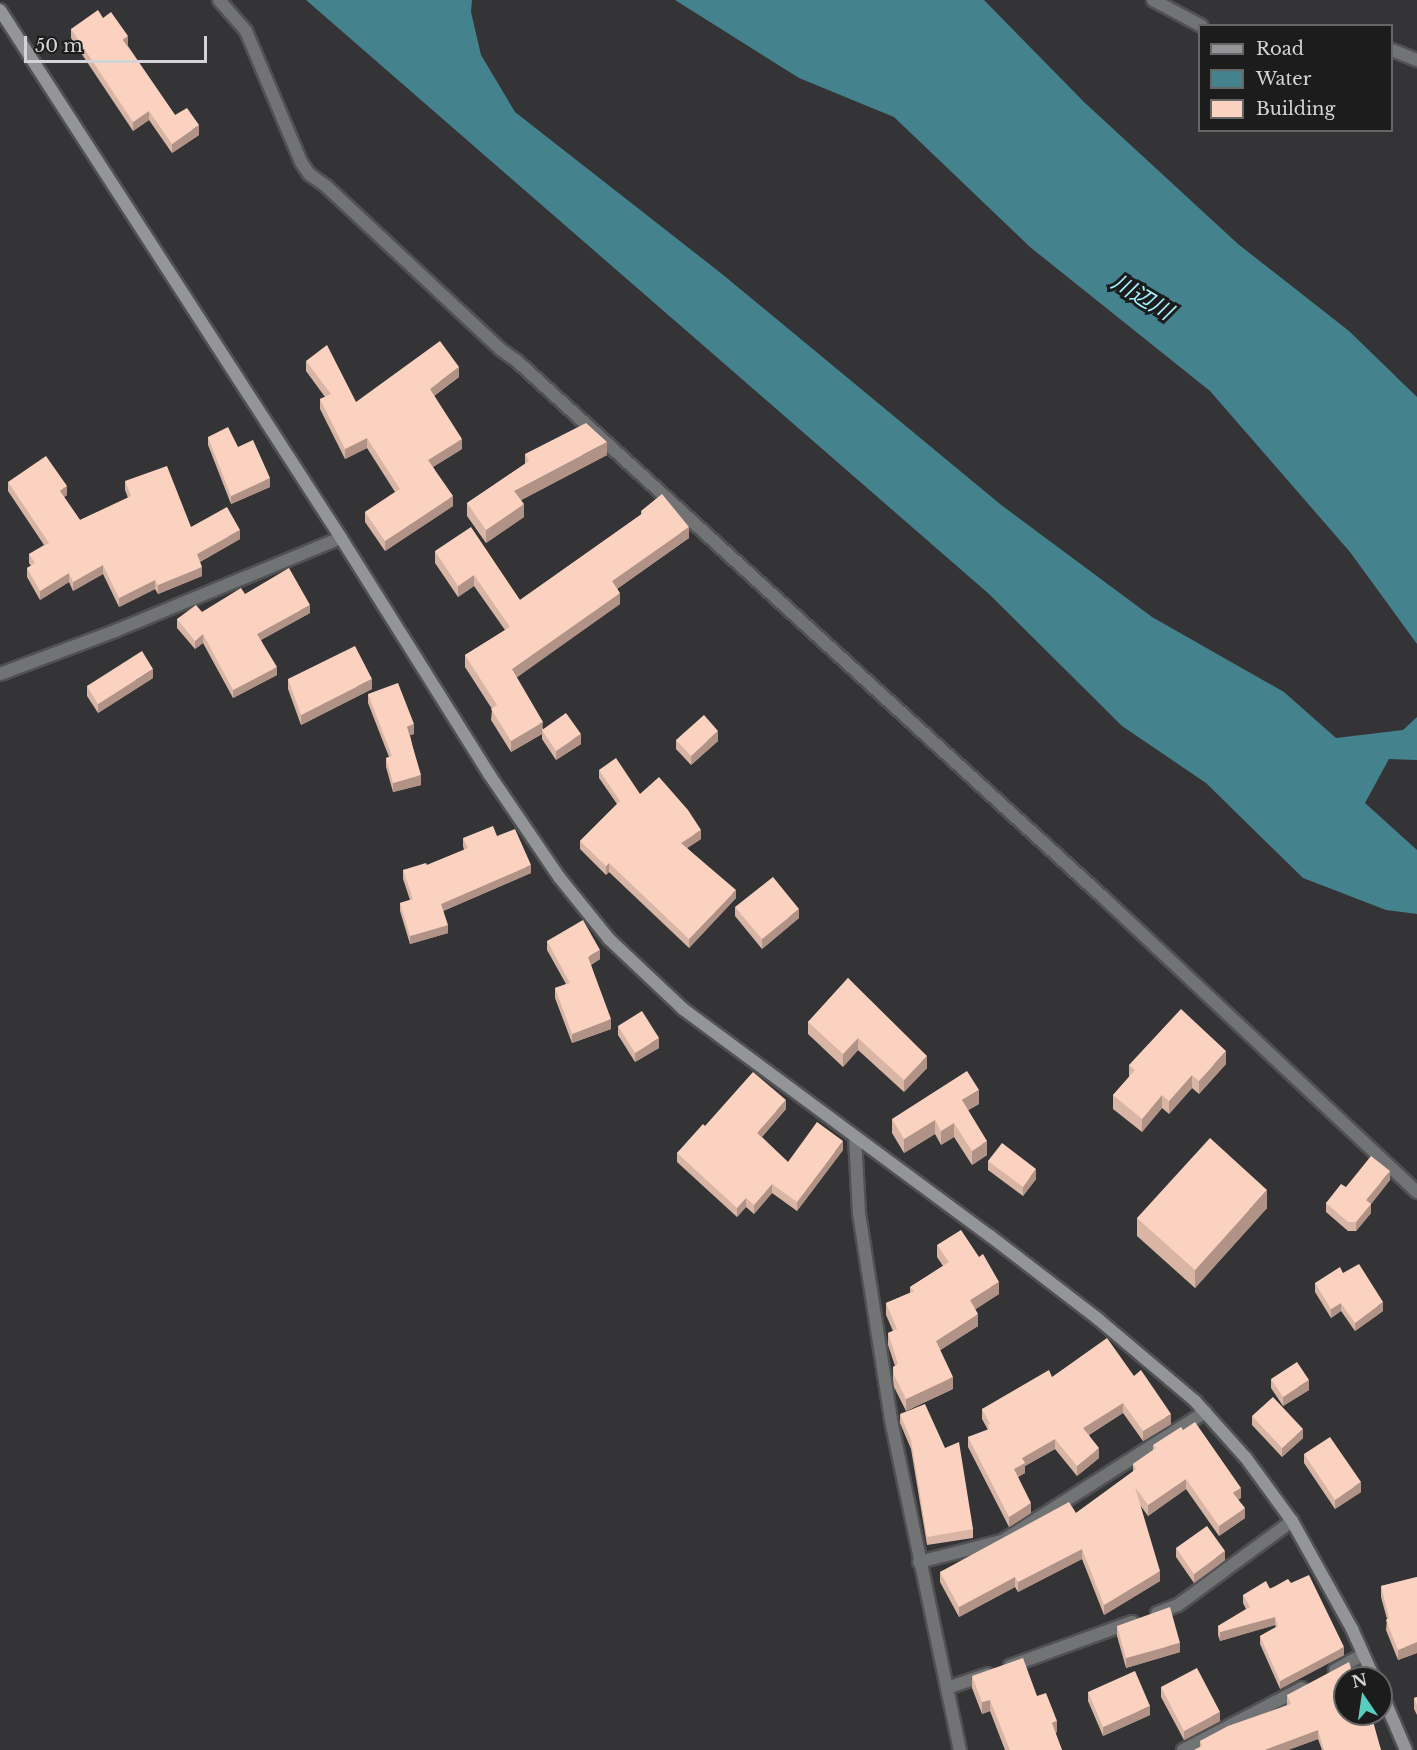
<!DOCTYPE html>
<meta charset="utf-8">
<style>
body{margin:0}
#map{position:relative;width:1417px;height:1750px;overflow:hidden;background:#343437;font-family:"Libre Baskerville","Noto Sans JP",serif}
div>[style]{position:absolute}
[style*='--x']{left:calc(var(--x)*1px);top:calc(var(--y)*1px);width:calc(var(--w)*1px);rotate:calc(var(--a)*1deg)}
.water>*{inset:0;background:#44828d}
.roads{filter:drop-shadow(2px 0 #515154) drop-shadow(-2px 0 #515154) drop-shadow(0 2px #515154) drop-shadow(0 -2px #515154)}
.street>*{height:12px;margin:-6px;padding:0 6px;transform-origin:6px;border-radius:6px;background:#727374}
.secondary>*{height:12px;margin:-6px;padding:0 6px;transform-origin:6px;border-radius:6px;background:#949598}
.wall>*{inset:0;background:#d8b5a4}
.shaded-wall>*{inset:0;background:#b09386}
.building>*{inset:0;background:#fbd2bf}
span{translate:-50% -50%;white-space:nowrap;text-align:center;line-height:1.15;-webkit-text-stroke:6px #1c1c1d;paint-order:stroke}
.water-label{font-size:22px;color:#a5f0fe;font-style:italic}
.legend{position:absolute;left:1198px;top:24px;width:195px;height:108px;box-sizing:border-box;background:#1c1c1d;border:2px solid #666667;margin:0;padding:8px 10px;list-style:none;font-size:18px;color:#d4d4d6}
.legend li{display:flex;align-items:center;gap:12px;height:30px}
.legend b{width:30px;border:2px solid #666667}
.north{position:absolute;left:1333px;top:1666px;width:60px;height:60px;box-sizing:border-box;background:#1c1c1d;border:2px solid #666667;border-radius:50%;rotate:347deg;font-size:16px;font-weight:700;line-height:24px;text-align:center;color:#d4d4d6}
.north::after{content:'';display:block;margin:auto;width:21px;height:27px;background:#59cebe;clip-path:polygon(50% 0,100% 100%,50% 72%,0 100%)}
.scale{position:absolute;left:24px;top:36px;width:183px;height:27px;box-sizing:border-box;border:3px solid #d4d4d6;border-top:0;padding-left:8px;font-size:18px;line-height:21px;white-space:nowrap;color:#d4d4d6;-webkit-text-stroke:4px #1c1c1d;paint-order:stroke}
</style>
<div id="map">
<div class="water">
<div style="clip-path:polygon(306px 0,472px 0,471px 12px,481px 55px,515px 112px,722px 274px,1000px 504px,1152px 617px,1284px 692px,1336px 738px,1403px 730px,1417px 717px,1417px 760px,1389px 759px,1365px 803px,1417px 850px,1417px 914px,1386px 910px,1303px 878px,1206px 783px,1122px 726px,989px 594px)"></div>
<div style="clip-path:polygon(675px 0,984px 0,1084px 102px,1238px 244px,1349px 331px,1417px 397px,1417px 644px,1350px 552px,1210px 391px,1030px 247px,894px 117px,799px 78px)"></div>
</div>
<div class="roads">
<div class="street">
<div style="--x:219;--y:0;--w:41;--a:48.9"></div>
<div style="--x:246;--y:31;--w:142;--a:67.2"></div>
<div style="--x:301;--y:162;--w:14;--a:56"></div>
<div style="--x:309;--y:174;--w:21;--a:35"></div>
<div style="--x:326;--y:186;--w:238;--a:43.1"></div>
<div style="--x:500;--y:349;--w:21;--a:35"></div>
<div style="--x:517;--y:361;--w:797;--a:42.46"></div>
<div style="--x:1105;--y:899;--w:428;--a:43.2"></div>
<div style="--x:1153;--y:0;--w:55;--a:28"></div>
<div style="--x:1392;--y:50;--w:27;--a:22"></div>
<div style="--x:0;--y:674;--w:123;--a:-20.5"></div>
<div style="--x:115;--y:631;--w:244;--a:-22.4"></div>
<div style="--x:855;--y:1137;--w:76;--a:87"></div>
<div style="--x:859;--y:1213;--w:209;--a:81.2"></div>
<div style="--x:891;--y:1420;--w:337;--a:78.2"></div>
<div style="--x:919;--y:1562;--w:86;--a:-14.2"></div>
<div style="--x:1002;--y:1541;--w:241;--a:-32.4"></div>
<div style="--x:1157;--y:1613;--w:22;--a:-21"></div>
<div style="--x:1178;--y:1605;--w:142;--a:-36.4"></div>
<div style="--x:1010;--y:1666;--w:130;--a:-19.8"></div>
<div style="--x:1335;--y:1670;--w:31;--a:-29"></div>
<div style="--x:947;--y:1688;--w:43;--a:-18.9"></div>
<div style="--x:1183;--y:1750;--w:134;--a:-27.5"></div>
</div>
<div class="secondary">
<div style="--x:0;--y:10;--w:629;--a:57.14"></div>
<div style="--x:341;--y:538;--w:279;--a:57.9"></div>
<div style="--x:489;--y:774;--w:125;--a:55.8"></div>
<div style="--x:559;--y:877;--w:80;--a:51.1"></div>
<div style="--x:609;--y:939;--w:102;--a:43.4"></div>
<div style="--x:683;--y:1009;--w:382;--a:36.5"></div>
<div style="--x:990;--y:1236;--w:136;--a:37.5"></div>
<div style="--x:1098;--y:1319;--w:127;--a:40.2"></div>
<div style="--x:1195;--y:1401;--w:76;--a:48.2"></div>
<div style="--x:1246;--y:1458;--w:78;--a:53.9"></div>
<div style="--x:1292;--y:1521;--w:124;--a:60.9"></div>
<div style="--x:1352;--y:1629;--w:54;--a:65.8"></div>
<div style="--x:1381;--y:1692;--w:63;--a:66.7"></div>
</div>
</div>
<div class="wall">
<div style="clip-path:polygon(103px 18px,128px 46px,175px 115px,199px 135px,172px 153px,149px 120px,133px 131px,71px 38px,71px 29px)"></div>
<div style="clip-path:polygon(306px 361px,356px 402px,459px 377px,434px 396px,462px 449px,433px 467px,453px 506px,385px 551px,365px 522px,365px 512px,395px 492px,367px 448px,345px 459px,320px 409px,320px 399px,325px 397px,306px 371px)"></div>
<div style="clip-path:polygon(208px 437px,238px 447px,270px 487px,231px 504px,208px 445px)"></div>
<div style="clip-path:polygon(525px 454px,607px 455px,521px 500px,524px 517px,486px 543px,467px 516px,467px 503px,525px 464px)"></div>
<div style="clip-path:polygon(125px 481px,191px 527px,240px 539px,200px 562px,202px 576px,158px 594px,155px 589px,119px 607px,103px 574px,73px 591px,69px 582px,40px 600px,27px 577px,27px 568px,31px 566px,29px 563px,29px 554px,44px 545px,8px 491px,8px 482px,67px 495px,64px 497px,80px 520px,128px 498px,125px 490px)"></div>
<div style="clip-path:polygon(641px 511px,689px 538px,617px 589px,620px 604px,516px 677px,543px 729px,581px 744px,556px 760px,542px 739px,542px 734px,511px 752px,491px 720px,492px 709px,465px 667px,465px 655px,505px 630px,474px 586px,458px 597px,435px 563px,435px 551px,520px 600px,641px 515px)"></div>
<div style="clip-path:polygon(245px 594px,310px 613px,261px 640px,277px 675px,233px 698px,203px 643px,195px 649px,177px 628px,177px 619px,202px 612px)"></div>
<div style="clip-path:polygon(153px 678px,98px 713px,87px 696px,87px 686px)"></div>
<div style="clip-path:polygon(288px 679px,372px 689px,301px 725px,288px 689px)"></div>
<div style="clip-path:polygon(368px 694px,414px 734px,410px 735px,421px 785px,393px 792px,386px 767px,386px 758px,389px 757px,368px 703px)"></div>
<div style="clip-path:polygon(676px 740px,718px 741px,691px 765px,676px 749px)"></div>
<div style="clip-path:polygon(599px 770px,640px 794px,701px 839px,687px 848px,736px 898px,689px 948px,609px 872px,606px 875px,580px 849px,580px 841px,617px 804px,599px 778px)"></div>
<div style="clip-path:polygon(497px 836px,531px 873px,443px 911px,448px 933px,410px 944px,400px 911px,400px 903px,410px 900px,403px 879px,403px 870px,427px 865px,464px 850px,463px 846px,463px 838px)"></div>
<div style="clip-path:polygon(735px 907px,799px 918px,762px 949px,735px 916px)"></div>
<div style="clip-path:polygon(547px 941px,600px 959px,591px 965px,611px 1029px,572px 1043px,555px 998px,555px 988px,566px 984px,547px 950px)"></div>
<div style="clip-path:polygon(848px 978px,927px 1068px,904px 1092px,858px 1050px,843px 1067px,808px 1034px,808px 1022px)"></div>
<div style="clip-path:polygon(618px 1026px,659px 1048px,635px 1062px,618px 1035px)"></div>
<div style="clip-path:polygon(1226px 1064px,1199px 1094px,1192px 1088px,1169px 1114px,1162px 1108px,1142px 1132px,1113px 1109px,1113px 1095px,1129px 1077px,1129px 1065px)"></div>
<div style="clip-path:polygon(979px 1104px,968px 1110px,987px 1155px,972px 1165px,954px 1137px,941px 1145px,935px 1134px,904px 1153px,892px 1133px,892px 1119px)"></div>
<div style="clip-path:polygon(786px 1109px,762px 1137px,788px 1162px,843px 1150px,797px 1211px,772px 1193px,754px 1214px,746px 1207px,737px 1217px,677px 1162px,677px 1153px,705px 1126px)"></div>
<div style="clip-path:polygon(988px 1161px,1036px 1179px,1023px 1196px,988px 1170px)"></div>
<div style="clip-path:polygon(1390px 1180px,1371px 1204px,1371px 1213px,1356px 1231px,1348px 1231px,1326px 1212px,1326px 1203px,1346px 1187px)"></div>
<div style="clip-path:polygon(1267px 1208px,1195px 1288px,1137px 1236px,1137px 1218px)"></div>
<div style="clip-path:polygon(937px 1245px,999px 1294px,975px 1309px,978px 1326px,940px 1350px,953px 1389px,906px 1411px,894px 1387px,893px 1379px,893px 1367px,895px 1366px,888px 1345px,888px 1333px,893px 1331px,886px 1315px,886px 1303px,910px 1293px,910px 1287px,943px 1266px,937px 1257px)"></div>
<div style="clip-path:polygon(1343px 1273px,1383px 1311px,1355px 1331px,1341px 1311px,1331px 1318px,1315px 1292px,1315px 1283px)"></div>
<div style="clip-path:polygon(1134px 1376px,1171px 1424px,1143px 1441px,1123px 1413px,1089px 1435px,1099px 1458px,1077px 1476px,1055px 1449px,1025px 1466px,1025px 1473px,1018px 1477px,1031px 1513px,1009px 1527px,968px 1447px,968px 1437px,988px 1430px,982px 1419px,982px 1409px,1052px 1377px)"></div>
<div style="clip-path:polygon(1271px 1379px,1309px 1390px,1283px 1406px,1271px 1388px)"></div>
<div style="clip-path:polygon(900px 1414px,973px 1529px,973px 1538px,927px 1545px,911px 1449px,900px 1423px)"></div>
<div style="clip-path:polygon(1252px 1416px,1303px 1438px,1282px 1457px,1252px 1425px)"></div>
<div style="clip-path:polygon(1153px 1445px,1241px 1498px,1238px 1499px,1245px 1518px,1219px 1536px,1186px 1489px,1148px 1516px,1140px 1505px,1160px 1581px,1104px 1615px,1082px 1559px,1018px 1592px,1015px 1587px,959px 1617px,940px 1582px,940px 1572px,1076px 1513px,1133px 1472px,1133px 1464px,1153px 1450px)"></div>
<div style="clip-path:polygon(1304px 1454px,1361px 1492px,1335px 1509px,1304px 1463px)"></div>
<div style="clip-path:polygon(1176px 1548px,1225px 1560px,1194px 1583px,1176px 1557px)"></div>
<div style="clip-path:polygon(1417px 1577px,1417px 1653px,1398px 1660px,1386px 1630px,1387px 1619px,1381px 1597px,1381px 1586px)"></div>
<div style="clip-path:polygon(1291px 1583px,1344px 1655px,1280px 1689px,1260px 1644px,1260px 1636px,1276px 1627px,1275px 1625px,1220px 1641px,1218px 1635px,1218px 1626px,1246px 1609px,1243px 1603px,1243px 1595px)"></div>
<div style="clip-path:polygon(1117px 1626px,1180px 1652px,1126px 1668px,1117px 1636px)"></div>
<div style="clip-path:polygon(972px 1676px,1037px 1696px,1057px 1732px,1055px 1733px,1062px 1750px,1005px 1750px,990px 1711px,982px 1714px,972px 1688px)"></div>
<div style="clip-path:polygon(1345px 1678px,1381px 1750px,1322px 1750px,1318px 1739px,1288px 1750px,1194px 1750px,1200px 1747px,1200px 1741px,1287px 1705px,1287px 1695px)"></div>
<div style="clip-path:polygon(1161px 1687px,1220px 1721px,1184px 1740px,1161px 1697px)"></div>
<div style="clip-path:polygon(1088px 1692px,1150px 1715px,1103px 1736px,1088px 1701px)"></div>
<div style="clip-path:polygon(1417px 1697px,1417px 1715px,1414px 1709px,1414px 1698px)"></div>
</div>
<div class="shaded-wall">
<div style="clip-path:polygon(128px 36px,128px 46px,123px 40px)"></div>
<div style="clip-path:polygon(149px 111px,149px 120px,133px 131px,133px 122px)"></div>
<div style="clip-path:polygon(199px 125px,199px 135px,172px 153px,172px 144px)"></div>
<div style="clip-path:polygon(459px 367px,459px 377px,430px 399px,430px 389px)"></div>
<div style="clip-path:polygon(367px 438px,367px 448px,345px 459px,345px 449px)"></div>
<div style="clip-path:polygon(462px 439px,462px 449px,428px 470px,428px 460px)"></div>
<div style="clip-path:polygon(607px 442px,607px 455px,514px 504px,514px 491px)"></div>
<div style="clip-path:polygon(270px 478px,270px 487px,231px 504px,231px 496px)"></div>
<div style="clip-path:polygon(67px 486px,67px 495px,60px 500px,60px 491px)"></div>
<div style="clip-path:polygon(453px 496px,453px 506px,385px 551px,385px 541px)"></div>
<div style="clip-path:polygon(524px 504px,524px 517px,486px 543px,486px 530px)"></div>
<div style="clip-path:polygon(689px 527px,689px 538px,612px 592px,612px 581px)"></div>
<div style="clip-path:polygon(240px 530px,240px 539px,197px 563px,197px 554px)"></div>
<div style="clip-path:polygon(103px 565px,103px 574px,73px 591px,73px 582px)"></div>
<div style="clip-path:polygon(202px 567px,202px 576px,158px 594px,158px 585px)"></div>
<div style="clip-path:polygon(69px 573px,69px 582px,40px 600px,40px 591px)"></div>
<div style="clip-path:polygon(474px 575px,474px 586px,458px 597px,458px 586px)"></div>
<div style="clip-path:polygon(155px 580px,155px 589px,119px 607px,119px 598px)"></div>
<div style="clip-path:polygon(620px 593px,620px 604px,512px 681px,512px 669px)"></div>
<div style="clip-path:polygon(310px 605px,310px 613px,257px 642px,257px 634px)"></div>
<div style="clip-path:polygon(203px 634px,203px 643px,195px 649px,195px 641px)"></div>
<div style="clip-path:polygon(277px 667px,277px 675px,233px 698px,233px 690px)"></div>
<div style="clip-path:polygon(153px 669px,153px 678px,98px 713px,98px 704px)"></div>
<div style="clip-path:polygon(372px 679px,372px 689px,301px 725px,301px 715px)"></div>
<div style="clip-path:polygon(543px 722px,542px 734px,511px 752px,511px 741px)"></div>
<div style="clip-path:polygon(414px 724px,414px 734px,407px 736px,407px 727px)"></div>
<div style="clip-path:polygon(718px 731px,718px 741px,691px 765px,691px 756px)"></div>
<div style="clip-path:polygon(581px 734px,581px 744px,556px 760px,556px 751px)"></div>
<div style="clip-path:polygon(421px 775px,421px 785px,393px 792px,393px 783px)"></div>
<div style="clip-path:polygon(701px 830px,701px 839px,681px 852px,681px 843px)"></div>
<div style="clip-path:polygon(609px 863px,609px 872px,606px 875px,606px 866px)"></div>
<div style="clip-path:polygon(531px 865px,531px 873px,441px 912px,441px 904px)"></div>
<div style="clip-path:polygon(736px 890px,736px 898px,689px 948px,689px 939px)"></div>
<div style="clip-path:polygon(799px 909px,799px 918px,762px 949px,762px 939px)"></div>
<div style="clip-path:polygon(448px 925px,448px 933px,410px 944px,410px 936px)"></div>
<div style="clip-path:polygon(600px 950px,600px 959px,588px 966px,588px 957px)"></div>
<div style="clip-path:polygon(611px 1019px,611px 1029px,572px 1043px,572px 1034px)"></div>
<div style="clip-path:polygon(659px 1038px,659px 1048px,635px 1062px,635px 1053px)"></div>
<div style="clip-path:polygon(858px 1038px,858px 1050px,843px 1067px,843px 1054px)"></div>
<div style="clip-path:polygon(1226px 1051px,1226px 1064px,1199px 1094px,1199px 1081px)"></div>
<div style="clip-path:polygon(927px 1056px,927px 1068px,904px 1092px,904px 1080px)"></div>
<div style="clip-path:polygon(1192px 1075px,1192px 1088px,1169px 1114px,1169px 1101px)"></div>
<div style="clip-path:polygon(979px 1090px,979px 1104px,962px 1114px,962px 1100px)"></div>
<div style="clip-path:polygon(1162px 1095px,1162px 1108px,1142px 1132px,1142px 1119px)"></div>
<div style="clip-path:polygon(786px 1100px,786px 1109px,757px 1142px,757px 1133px)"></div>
<div style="clip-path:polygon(935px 1120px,935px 1134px,904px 1153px,904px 1139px)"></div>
<div style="clip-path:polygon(954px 1123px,954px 1137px,941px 1145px,941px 1131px)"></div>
<div style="clip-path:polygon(843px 1141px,843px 1150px,797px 1211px,797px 1202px)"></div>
<div style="clip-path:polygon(987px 1141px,987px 1155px,972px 1165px,972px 1151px)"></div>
<div style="clip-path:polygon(1036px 1169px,1036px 1179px,1023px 1196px,1023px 1187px)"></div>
<div style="clip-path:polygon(1390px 1171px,1390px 1180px,1371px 1204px,1371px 1213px,1356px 1231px,1356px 1222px,1366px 1200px)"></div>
<div style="clip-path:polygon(772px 1184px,772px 1193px,754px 1214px,754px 1205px)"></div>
<div style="clip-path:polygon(1267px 1190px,1267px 1208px,1195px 1288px,1195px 1270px)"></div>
<div style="clip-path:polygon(746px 1198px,746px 1207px,737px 1217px,737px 1208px)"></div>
<div style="clip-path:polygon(999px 1282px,999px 1294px,970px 1313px,970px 1300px)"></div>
<div style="clip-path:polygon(1383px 1302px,1383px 1311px,1355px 1331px,1355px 1323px)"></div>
<div style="clip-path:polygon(1341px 1303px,1341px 1311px,1331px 1318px,1331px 1309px)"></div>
<div style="clip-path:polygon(978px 1314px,978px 1326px,936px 1353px,936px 1341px)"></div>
<div style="clip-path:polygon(953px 1377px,953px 1389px,906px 1411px,906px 1399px)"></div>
<div style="clip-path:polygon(1309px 1380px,1309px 1390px,1283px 1406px,1283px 1397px)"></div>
<div style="clip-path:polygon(1123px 1403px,1123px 1413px,1083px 1438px,1083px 1428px)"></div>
<div style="clip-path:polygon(1171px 1414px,1171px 1424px,1143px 1441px,1143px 1431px)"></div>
<div style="clip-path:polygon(1303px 1429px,1303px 1438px,1282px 1457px,1282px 1448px)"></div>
<div style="clip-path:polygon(1055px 1439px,1055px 1449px,1025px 1466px,1025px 1473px,1014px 1479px,1014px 1469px,1022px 1458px)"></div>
<div style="clip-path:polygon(1099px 1448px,1099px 1458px,1077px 1476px,1077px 1466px)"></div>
<div style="clip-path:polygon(1186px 1479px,1186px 1489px,1148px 1516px,1148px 1505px)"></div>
<div style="clip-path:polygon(1361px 1482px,1361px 1492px,1335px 1509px,1335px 1500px)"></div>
<div style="clip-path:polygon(1241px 1488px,1241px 1498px,1233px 1503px,1233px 1493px)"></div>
<div style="clip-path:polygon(1031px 1503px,1031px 1513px,1009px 1527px,1009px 1517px)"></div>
<div style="clip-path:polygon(1245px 1508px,1245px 1518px,1219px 1536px,1219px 1526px)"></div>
<div style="clip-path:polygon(1082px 1549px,1082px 1559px,1018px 1592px,1018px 1582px)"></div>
<div style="clip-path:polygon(1225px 1551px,1225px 1560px,1194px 1583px,1194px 1574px)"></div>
<div style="clip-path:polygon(1160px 1571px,1160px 1581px,1104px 1615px,1104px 1605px)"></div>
<div style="clip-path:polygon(1015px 1577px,1015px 1587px,959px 1617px,959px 1607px)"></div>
<div style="clip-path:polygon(1275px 1617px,1275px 1625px,1220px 1641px,1220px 1632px)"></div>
<div style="clip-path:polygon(1417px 1642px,1417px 1653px,1398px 1660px,1398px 1650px)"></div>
<div style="clip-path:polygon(1180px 1643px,1180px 1652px,1126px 1668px,1126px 1658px)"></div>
<div style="clip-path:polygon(1344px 1647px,1344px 1655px,1280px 1689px,1280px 1681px)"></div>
<div style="clip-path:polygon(990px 1700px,990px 1711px,982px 1714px,982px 1702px)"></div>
<div style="clip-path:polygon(1150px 1706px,1150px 1715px,1103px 1736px,1103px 1727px)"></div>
<div style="clip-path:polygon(1220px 1712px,1220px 1721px,1184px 1740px,1184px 1731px)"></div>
<div style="clip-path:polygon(1057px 1721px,1057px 1732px,1052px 1734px,1052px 1723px)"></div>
<div style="clip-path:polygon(1318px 1730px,1318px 1739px,1288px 1750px,1264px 1750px)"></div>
</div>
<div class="building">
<div style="clip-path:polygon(98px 10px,103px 18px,111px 12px,128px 36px,123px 40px,175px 115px,187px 108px,199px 125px,172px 144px,149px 111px,133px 122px,71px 29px)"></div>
<div style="clip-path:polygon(440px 341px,459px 367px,430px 389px,462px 439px,428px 460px,453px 496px,385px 541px,365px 512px,400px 489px,367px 438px,345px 449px,320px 399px,331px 394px,306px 361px,327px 345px,356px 402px)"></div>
<div style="clip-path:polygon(586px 423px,607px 442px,514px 491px,524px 504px,486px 530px,467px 503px,529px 461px,525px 454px)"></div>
<div style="clip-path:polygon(228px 427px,238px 447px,253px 440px,270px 478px,231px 496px,208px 437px)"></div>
<div style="clip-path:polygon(46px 456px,67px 486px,60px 491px,80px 520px,131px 496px,125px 481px,167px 466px,191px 527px,227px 507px,240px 530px,197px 554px,202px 567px,158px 585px,155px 580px,119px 598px,103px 565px,73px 582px,69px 573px,40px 591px,27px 568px,35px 563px,29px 554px,49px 543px,8px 482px)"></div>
<div style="clip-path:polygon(662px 494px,689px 527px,612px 581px,620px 593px,512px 669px,543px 722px,511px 741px,491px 709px,497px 705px,465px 655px,510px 627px,474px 575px,458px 586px,435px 551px,471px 527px,520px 600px,643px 513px,641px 511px)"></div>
<div style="clip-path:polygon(289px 568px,310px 605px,257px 634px,277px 667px,233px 690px,203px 634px,195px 641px,177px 619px,196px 605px,202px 612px,241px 588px,245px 594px)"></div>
<div style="clip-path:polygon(355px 646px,372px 679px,301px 715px,288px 679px)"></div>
<div style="clip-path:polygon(142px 651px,153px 669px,98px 704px,87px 686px)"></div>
<div style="clip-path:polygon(398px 683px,414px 724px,407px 727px,421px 775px,393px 783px,386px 758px,392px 756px,368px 694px)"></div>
<div style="clip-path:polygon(566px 713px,581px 734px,556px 751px,542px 730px)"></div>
<div style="clip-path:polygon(704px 715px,718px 731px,691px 756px,676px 740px)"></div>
<div style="clip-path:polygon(616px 758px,640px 794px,659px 777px,688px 810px,701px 830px,681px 843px,736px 890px,689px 939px,609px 863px,606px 866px,580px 841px,620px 801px,599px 770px)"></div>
<div style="clip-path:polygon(493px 826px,497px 836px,515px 829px,531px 865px,441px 904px,448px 925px,410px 936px,400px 903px,413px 899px,403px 870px,426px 863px,427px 865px,468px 848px,463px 838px)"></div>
<div style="clip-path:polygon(773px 877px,799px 909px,762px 939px,735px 907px)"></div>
<div style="clip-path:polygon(583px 920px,600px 950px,588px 957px,611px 1019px,572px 1034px,555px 988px,570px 983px,547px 941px)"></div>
<div style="clip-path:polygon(848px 978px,927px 1056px,904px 1080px,858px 1038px,843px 1054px,808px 1022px)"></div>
<div style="clip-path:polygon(1181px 1009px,1226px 1051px,1199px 1081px,1192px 1075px,1169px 1101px,1162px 1095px,1142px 1119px,1113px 1095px,1135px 1070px,1129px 1065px)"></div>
<div style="clip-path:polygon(642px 1011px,659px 1038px,635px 1053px,618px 1026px)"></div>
<div style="clip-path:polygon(967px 1071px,979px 1090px,962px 1100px,987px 1141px,972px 1151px,954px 1123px,941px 1131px,935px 1120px,904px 1139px,892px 1119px)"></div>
<div style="clip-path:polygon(753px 1072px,786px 1100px,757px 1133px,788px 1162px,817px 1122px,843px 1141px,797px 1202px,772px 1184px,754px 1205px,746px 1198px,737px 1208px,677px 1153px,703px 1124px,705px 1126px)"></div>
<div style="clip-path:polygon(1210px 1138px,1267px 1190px,1195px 1270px,1137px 1218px)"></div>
<div style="clip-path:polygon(1002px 1143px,1036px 1169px,1023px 1187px,988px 1161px)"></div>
<div style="clip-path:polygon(1371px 1156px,1390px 1171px,1366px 1200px,1371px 1204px,1356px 1222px,1348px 1222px,1326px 1203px,1341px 1184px,1346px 1187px)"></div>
<div style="clip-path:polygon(961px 1230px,979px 1257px,983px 1254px,999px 1282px,970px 1300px,978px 1314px,936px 1341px,953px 1377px,906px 1399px,894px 1375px,893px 1367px,898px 1364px,888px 1333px,897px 1329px,886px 1303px,914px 1291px,910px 1287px,949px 1262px,937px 1245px)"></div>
<div style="clip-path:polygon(1359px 1264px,1383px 1302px,1355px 1323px,1341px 1303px,1331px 1309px,1315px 1283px,1340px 1267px,1343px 1273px)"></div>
<div style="clip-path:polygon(1107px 1338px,1134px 1376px,1141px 1370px,1171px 1414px,1143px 1431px,1123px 1403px,1083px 1428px,1099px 1448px,1077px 1466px,1055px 1439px,1022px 1458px,1025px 1463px,1014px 1469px,1031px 1503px,1009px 1517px,968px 1437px,989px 1429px,988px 1425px,990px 1424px,982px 1409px,1049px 1370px,1052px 1377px)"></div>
<div style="clip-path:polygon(1297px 1362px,1309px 1380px,1283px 1397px,1271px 1379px)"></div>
<div style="clip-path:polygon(1273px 1397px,1303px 1429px,1282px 1448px,1252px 1416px)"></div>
<div style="clip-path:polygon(925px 1404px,945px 1448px,959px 1442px,973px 1529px,927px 1537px,911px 1440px,900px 1414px)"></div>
<div style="clip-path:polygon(1195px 1422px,1241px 1488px,1233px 1493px,1245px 1508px,1219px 1526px,1186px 1479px,1148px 1505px,1135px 1487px,1160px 1571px,1104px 1605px,1082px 1549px,1018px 1582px,1015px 1577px,959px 1607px,940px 1572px,1069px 1502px,1076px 1513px,1136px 1469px,1133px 1464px,1156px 1448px,1153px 1445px,1181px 1427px,1183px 1430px)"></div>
<div style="clip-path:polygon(1330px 1437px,1361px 1482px,1335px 1500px,1304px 1454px)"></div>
<div style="clip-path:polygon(1207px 1526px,1225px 1551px,1194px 1574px,1176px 1548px)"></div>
<div style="clip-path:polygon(1309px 1575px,1344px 1647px,1280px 1681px,1260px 1636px,1278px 1626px,1275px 1617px,1220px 1632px,1218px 1626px,1250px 1607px,1243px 1595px,1266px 1581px,1270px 1589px,1288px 1579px,1291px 1583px)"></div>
<div style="clip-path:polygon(1417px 1577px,1417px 1642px,1398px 1650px,1386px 1620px,1389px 1618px,1381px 1586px)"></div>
<div style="clip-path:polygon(1170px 1607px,1180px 1643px,1126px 1658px,1117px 1626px)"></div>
<div style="clip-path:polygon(1023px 1658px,1037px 1696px,1046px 1693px,1057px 1721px,1052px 1723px,1062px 1750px,1010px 1750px,990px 1700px,982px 1702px,972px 1676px)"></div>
<div style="clip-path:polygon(1349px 1662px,1354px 1678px,1345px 1678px,1345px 1714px,1371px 1714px,1381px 1750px,1324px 1750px,1318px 1730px,1264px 1750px,1194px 1750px,1202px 1746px,1200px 1741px,1228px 1726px,1291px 1704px,1287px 1695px)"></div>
<div style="clip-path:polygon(1197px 1668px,1220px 1712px,1184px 1731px,1161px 1687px)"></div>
<div style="clip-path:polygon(1135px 1671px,1150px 1706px,1103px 1727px,1088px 1692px)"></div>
<div style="clip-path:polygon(1417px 1697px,1417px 1705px,1414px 1698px)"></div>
</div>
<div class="water-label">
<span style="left:1142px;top:297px;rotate:31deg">川辺川</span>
</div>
<ul class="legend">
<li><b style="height:8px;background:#949598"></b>Road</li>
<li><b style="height:16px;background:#44828d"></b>Water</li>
<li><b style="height:16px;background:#fbd2bf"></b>Building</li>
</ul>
<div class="north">N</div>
<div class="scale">50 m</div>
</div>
